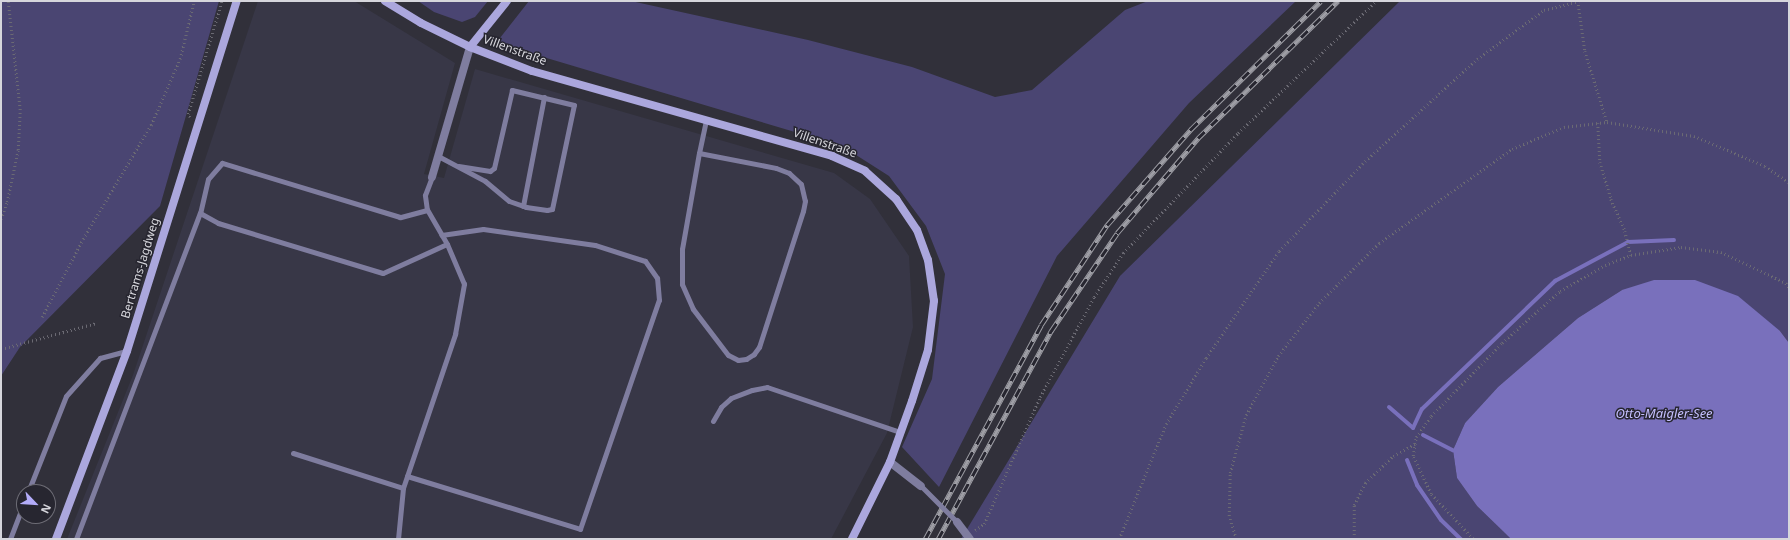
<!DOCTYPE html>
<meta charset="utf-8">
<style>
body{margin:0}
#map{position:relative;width:1790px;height:540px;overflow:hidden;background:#31303a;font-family:"Noto Sans",sans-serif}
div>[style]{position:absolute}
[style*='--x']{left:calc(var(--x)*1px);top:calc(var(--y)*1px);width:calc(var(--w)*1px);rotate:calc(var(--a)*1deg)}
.built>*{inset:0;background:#383747}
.green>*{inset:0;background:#4a4572}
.water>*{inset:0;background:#7970bc}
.stream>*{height:4px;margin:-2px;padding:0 2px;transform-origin:2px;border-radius:2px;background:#7970bc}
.path>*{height:2.5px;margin-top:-1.25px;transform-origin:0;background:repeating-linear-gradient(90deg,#6b6a73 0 1px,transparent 0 4px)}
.lane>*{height:5px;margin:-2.5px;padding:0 2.5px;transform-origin:2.5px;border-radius:2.5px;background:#7f7d9f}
.street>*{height:8px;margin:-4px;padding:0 4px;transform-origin:4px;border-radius:4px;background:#7f7d9f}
.secondary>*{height:8px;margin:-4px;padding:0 4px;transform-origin:4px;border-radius:4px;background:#aba7dd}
.rail>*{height:4.5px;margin-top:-2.25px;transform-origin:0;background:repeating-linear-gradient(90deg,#272630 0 9px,#9e9ea5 0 18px);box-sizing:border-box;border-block:1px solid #9e9ea5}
.lane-bridge>*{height:5px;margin:-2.5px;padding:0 2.5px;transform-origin:2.5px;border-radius:2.5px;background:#7f7d9f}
span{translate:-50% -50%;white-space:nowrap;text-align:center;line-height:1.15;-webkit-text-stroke:3px #272630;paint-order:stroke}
.street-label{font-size:12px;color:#d6d6dc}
.water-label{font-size:13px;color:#c4bffe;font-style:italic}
.frame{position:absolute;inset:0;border:2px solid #d6d6dc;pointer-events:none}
.north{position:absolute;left:16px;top:484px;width:40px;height:40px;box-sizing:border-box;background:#272630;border:1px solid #6d6c75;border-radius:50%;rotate:115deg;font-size:11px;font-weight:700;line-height:16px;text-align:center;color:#d6d6dc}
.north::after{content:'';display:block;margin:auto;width:14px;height:18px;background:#b3acf9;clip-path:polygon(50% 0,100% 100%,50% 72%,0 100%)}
</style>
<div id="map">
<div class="built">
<div style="clip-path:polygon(258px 1px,354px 1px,455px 63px,424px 174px,444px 178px,475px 69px,834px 173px,870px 199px,909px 256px,913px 327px,887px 433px,831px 539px,67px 539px,133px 375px)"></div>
</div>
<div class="green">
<div style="clip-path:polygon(1px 1px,219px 1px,160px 206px,20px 347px,1px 376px)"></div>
<div style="clip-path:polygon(418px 1px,488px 1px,475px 17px,462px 22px,434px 12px)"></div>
<div style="clip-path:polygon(529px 1px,631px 1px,808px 40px,912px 67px,995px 97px,1032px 90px,1125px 10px,1148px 1px,1296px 1px,1189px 103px,1057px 256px,939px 487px,902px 447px,932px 379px,945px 274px,926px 226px,889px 176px,842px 146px,496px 43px)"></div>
<div style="clip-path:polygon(1400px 1px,1789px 1px,1789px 343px,1780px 331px,1622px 290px,1578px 318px,1498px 387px,1465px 423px,1453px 450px,1457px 478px,1477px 506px,1511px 539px,961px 539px,1120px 276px)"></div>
</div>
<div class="water">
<div style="clip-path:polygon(1654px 280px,1695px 280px,1738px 296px,1780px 331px,1789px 343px,1789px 539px,1511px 539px,1477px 506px,1457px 478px,1453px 450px,1465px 423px,1498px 387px,1578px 318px,1622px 290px)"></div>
</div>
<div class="stream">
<div style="--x:1389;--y:407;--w:32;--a:41"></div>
<div style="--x:1413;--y:428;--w:21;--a:-65"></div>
<div style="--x:1422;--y:409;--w:185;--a:-43.9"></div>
<div style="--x:1555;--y:281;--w:83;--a:-28.1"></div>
<div style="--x:1628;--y:242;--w:46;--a:-2.5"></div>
<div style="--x:1423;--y:435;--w:34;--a:27"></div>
<div style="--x:1407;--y:460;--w:27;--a:68"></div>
<div style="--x:1417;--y:485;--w:42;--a:55.6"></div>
<div style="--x:1441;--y:520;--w:28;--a:44"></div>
</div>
<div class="path">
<div style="--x:1578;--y:1;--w:50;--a:82"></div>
<div style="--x:1585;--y:51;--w:74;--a:72.8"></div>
<div style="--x:190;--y:117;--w:4;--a:-124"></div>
<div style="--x:188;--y:114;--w:118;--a:-73.3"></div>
<div style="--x:1598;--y:123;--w:39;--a:87"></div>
<div style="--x:1600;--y:162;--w:39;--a:73"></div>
<div style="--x:1611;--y:199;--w:35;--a:66"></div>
<div style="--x:1625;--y:231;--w:25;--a:76"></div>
<div style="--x:1;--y:219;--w:18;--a:-71"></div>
<div style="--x:7;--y:202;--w:53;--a:-78.1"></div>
<div style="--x:18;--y:150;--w:40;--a:-87.1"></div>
<div style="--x:20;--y:110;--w:110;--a:-96.3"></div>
<div style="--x:42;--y:317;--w:88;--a:-62.3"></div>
<div style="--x:83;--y:239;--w:133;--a:-59.2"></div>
<div style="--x:151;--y:125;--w:72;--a:-66.3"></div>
<div style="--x:180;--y:59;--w:60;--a:-76.4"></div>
<div style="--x:1;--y:349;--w:99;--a:-15.2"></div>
<div style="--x:975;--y:530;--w:11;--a:-34"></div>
<div style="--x:984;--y:524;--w:139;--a:-66.2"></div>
<div style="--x:1040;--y:397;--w:114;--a:-61.6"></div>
<div style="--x:1094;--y:297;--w:53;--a:-56.6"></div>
<div style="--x:1123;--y:253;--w:166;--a:-46.2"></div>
<div style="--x:1238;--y:133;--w:191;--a:-43.7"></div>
<div style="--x:1119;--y:539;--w:124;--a:-67.8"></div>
<div style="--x:1166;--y:424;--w:77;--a:-58.8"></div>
<div style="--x:1206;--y:358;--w:130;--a:-55.7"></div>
<div style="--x:1279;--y:251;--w:120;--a:-46.3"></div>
<div style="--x:1362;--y:164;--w:156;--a:-42.4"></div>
<div style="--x:1477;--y:59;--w:83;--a:-36.2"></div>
<div style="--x:1544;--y:10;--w:36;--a:-14"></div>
<div style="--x:1236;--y:539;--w:24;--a:-107"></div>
<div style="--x:1229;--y:516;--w:43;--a:-88.7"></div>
<div style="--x:1230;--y:473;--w:60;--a:-74.6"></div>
<div style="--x:1246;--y:415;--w:67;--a:-61.5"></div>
<div style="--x:1278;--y:356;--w:67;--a:-52.3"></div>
<div style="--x:1319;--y:303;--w:85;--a:-45"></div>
<div style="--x:1379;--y:243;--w:163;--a:-35.3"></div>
<div style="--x:1512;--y:149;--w:56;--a:-22.9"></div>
<div style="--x:1564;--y:127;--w:43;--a:-6.6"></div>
<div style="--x:1607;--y:122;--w:88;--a:9.1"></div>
<div style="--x:1694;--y:136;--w:77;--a:22.9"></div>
<div style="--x:1765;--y:166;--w:29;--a:34"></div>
<div style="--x:1354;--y:539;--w:34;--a:-90"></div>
<div style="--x:1354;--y:505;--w:25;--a:-63"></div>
<div style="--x:1365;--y:483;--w:39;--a:-44"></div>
<div style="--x:1393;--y:456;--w:25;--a:-29"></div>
<div style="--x:1473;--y:539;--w:62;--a:-133"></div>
<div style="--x:1431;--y:494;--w:42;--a:-115.3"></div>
<div style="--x:1413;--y:456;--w:19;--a:-81"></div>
<div style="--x:1416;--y:437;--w:26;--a:-54"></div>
<div style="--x:1431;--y:416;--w:102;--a:-45.8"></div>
<div style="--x:1502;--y:343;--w:78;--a:-41.9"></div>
<div style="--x:1560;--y:291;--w:52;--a:-30"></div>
<div style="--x:1605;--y:265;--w:28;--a:-21"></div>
<div style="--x:1631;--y:255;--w:51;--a:-9.1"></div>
<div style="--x:1681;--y:247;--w:40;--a:7.1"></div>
<div style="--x:1721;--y:252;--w:72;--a:25.5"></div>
<div style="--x:1786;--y:283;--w:6;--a:59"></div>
</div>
<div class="lane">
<div style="--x:699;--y:153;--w:78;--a:11"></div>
<div style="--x:776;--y:168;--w:14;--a:21"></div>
<div style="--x:789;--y:173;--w:16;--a:43"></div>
<div style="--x:801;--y:184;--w:17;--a:77"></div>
<div style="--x:805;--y:201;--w:10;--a:101"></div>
<div style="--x:803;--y:211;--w:143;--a:107.9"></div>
<div style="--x:759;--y:347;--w:9;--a:126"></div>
<div style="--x:754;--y:354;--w:9;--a:148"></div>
<div style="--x:746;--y:359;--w:8;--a:173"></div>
<div style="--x:738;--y:360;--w:11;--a:-153"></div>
<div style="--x:728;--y:355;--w:58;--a:-127.3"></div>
<div style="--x:693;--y:309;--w:27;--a:-114"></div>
<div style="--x:682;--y:284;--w:35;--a:-90"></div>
<div style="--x:682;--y:249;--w:97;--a:-80"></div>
<div style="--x:699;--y:153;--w:34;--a:-78"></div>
<div style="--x:438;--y:156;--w:53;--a:28"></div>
<div style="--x:485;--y:181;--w:31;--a:40"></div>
<div style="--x:509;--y:201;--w:18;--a:19"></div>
<div style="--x:526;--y:207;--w:21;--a:8"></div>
<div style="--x:547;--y:210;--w:5;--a:-11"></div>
<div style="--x:552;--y:209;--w:106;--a:-78.1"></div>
<div style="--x:574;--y:105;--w:64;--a:-166.4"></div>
<div style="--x:512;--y:90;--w:80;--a:103"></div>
<div style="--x:494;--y:168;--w:5;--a:143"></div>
<div style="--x:490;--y:171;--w:32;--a:-171"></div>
<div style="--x:523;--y:206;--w:111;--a:-79.1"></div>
<div style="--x:427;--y:210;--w:28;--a:165"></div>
<div style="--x:400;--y:217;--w:186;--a:-163.1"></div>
<div style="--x:222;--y:163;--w:21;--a:131"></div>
<div style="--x:208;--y:179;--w:35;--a:103"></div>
<div style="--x:200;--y:213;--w:21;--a:29"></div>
<div style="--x:218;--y:223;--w:172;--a:16.9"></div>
<div style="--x:383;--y:273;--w:70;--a:-24.4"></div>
<div style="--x:713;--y:421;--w:16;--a:-60"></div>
<div style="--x:721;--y:407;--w:13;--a:-42"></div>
<div style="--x:731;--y:398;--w:22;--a:-21"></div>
<div style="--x:752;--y:390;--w:15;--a:-11"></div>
<div style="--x:767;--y:387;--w:140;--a:18.7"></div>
<div style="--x:293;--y:453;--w:115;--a:17.7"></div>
<div style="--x:407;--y:476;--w:181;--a:17"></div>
<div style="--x:580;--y:529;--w:242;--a:-71"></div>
<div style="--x:659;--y:300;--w:22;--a:-95"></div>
<div style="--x:657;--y:278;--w:21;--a:-125"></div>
<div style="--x:645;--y:261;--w:52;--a:-162.3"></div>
<div style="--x:595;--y:245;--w:113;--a:-171.9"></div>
<div style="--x:483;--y:229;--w:42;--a:171.9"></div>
<div style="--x:28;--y:492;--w:103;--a:-68.4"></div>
<div style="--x:66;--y:396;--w:51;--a:-48.2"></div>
<div style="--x:100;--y:358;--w:28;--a:-15"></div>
<div style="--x:10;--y:539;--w:39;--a:-69"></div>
<div style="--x:76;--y:539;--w:349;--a:-69.2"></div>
<div style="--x:398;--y:539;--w:51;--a:-84.4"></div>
<div style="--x:403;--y:488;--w:163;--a:-71.3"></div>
<div style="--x:455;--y:334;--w:51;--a:-79.8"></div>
<div style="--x:464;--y:284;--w:43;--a:-113"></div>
<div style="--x:447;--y:244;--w:39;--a:-120"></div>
<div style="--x:427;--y:210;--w:15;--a:-98"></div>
<div style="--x:425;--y:195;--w:19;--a:-69"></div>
</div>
<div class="street">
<div style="--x:432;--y:177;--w:135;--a:-73.7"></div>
<div style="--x:890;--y:462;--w:39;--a:38"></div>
<div style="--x:957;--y:522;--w:21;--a:53"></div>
</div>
<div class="secondary">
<div style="--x:385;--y:1;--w:42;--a:31.4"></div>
<div style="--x:421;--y:23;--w:55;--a:26.1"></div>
<div style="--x:470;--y:47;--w:66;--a:21.2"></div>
<div style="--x:532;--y:71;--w:312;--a:15.8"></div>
<div style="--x:832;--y:156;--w:36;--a:24"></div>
<div style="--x:865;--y:171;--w:42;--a:42.1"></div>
<div style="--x:896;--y:199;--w:37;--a:56"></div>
<div style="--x:917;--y:230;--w:32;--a:70"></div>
<div style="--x:928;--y:260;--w:41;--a:81.7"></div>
<div style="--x:934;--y:301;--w:49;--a:97"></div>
<div style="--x:928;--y:350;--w:53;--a:107.4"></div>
<div style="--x:912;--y:401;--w:65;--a:109.8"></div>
<div style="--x:890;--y:462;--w:86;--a:116.3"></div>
<div style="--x:470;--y:47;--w:59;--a:-51.2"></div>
<div style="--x:56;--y:539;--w:201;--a:-69.3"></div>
<div style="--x:127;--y:351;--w:367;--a:-72.6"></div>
</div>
<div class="rail">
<div style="--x:925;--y:539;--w:243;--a:-61.5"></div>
<div style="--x:1041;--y:325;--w:120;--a:-56.6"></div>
<div style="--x:1107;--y:225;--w:128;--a:-48.8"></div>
<div style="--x:1191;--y:129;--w:182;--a:-44.6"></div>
<div style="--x:938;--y:539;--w:237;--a:-61.5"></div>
<div style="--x:1051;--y:331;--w:118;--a:-56"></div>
<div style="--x:1117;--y:233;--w:125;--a:-49.5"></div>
<div style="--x:1198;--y:138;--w:196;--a:-44.4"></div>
</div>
<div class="lane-bridge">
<div style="--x:921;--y:486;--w:51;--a:45"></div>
</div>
<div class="street-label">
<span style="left:515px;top:50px;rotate:20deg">Villenstraße</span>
<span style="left:825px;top:143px;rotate:19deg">Villenstraße</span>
<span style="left:140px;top:268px;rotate:-73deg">Bertrams-Jagdweg</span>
</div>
<div class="water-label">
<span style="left:1664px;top:413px">Otto-Maigler-See</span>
</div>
<div class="frame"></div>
<div class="north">N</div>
</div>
